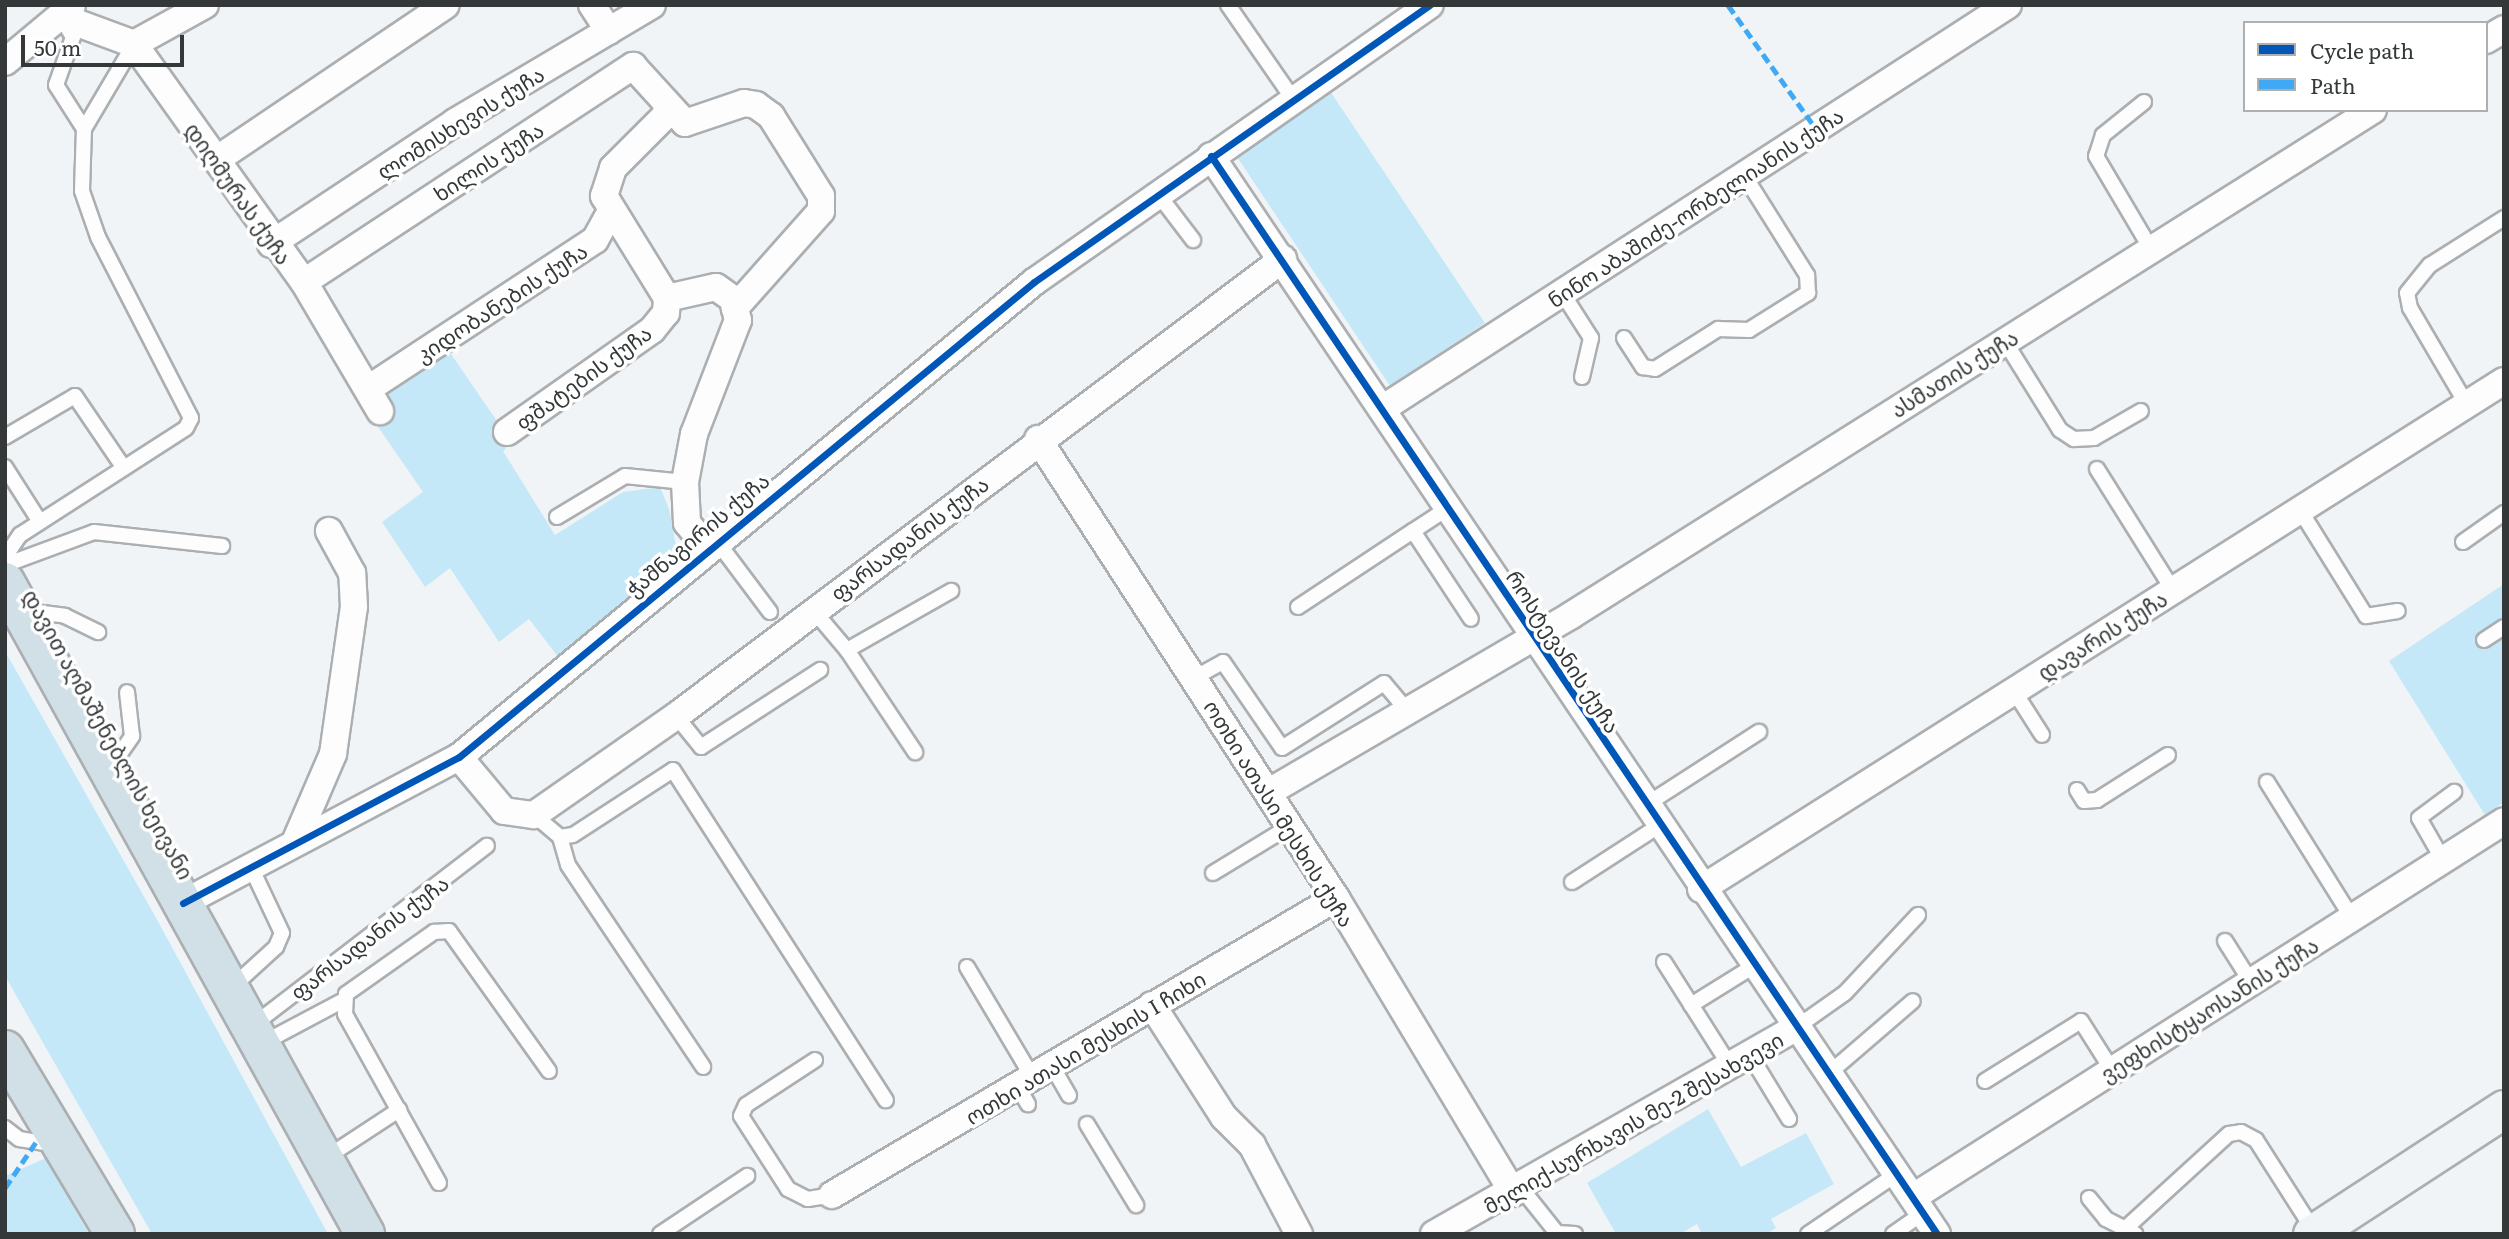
<!DOCTYPE html>
<meta charset="utf-8">
<style>
body{margin:0}
#map{position:relative;width:2509px;height:1239px;overflow:hidden;background:#f0f4f6;font-family:Literata,"Noto Sans Georgian",serif}
div>[style]{position:absolute}
[style*='--x']{left:calc(var(--x)*1px);top:calc(var(--y)*1px);width:calc(var(--w)*1px);rotate:calc(var(--a)*1deg)}
.green>*{inset:0;background:#c5e8f9}
.roads{filter:drop-shadow(2px 0 #acafb1) drop-shadow(-2px 0 #acafb1) drop-shadow(0 2px #acafb1) drop-shadow(0 -2px #acafb1)}
.lane>*{height:14px;margin:-7px;padding:0 7px;transform-origin:7px;border-radius:7px;background:#fdfdfe}
.street>*{height:26px;margin:-13px;padding:0 13px;transform-origin:13px;border-radius:13px;background:#fdfdfe}
.secondary>*{height:37px;margin:-18.5px;padding:0 18.5px;transform-origin:18.5px;border-radius:18.5px;background:#f0f4f6}
.highway>*{height:38px;margin:-19px;padding:0 19px;transform-origin:19px;border-radius:19px;background:#d1e0e7}
.quiet>*{height:5px;margin-top:-2.5px;transform-origin:0;background:repeating-linear-gradient(90deg,#3fa9f5 0 10px,transparent 0 15px)}
.cycleway>*{height:7px;margin:-3.5px;padding:0 3.5px;transform-origin:3.5px;border-radius:3.5px;background:#0057b8}
span{translate:-50% -50%;white-space:nowrap;text-align:center;line-height:1.15;-webkit-text-stroke:7px #fff;paint-order:stroke}
.street-label{font-size:21px;color:#343839}
.frame{position:absolute;inset:0;border:7px solid #343839;pointer-events:none}
.legend{position:absolute;left:2243px;top:21px;width:245px;height:91px;box-sizing:border-box;background:#fff;border:2px solid #aeafb0;margin:0;padding:9px 12px;list-style:none;font-size:21px;color:#343839}
.legend li{display:flex;align-items:center;gap:14px;height:35px}
.legend b{width:35px;border:2px solid #aeafb0}
.scale{position:absolute;left:21px;top:35px;width:163px;height:32px;box-sizing:border-box;border:4px solid #343839;border-top:0;padding-left:9px;font-size:21px;line-height:24px;white-space:nowrap;color:#343839;-webkit-text-stroke:5px #fff;paint-order:stroke}
</style>
<div id="map">
<div class="green">
<div style="clip-path:polygon(1328px 88px,1485px 323px,1390px 386px,1233px 151px)"></div>
<div style="clip-path:polygon(449px 351px,512px 443px,503px 451px,555px 535px,623px 492px,660px 487px,669px 509px,678px 557px,559px 658px,529px 619px,499px 642px,450px 568px,425px 587px,382px 522px,423px 492px,365px 408px)"></div>
<div style="clip-path:polygon(2504px 584px,2504px 802px,2485px 815px,2389px 661px)"></div>
<div style="clip-path:polygon(5px 651px,155px 916px,328px 1234px,152px 1234px,5px 976px)"></div>
<div style="clip-path:polygon(1708px 1109px,1741px 1167px,1806px 1133px,1834px 1184px,1771px 1219px,1776px 1228px,1766px 1234px,1702px 1234px,1697px 1224px,1680px 1234px,1616px 1234px,1587px 1183px)"></div>
<div style="clip-path:polygon(46px 1158px,89px 1234px,5px 1234px,5px 1176px)"></div>
</div>
<div class="roads">
<div class="lane">
<div style="--x:1228;--y:5;--w:114;--a:55.3"></div>
<div style="--x:62;--y:19;--w:21;--a:59"></div>
<div style="--x:73;--y:37;--w:51;--a:109.5"></div>
<div style="--x:56;--y:85;--w:52;--a:57.5"></div>
<div style="--x:2144;--y:102;--w:53;--a:141.2"></div>
<div style="--x:2103;--y:135;--w:22;--a:108"></div>
<div style="--x:2096;--y:156;--w:108;--a:59.4"></div>
<div style="--x:1158;--y:194;--w:58;--a:52.7"></div>
<div style="--x:1561;--y:291;--w:56;--a:57.4"></div>
<div style="--x:1591;--y:338;--w:40;--a:103"></div>
<div style="--x:1624;--y:338;--w:35;--a:57"></div>
<div style="--x:1643;--y:367;--w:12;--a:9"></div>
<div style="--x:1655;--y:369;--w:75;--a:-32.4"></div>
<div style="--x:1718;--y:329;--w:31;--a:2"></div>
<div style="--x:1749;--y:330;--w:70;--a:-32.1"></div>
<div style="--x:1808;--y:293;--w:18;--a:-93"></div>
<div style="--x:1807;--y:275;--w:118;--a:-122.2"></div>
<div style="--x:2004;--y:340;--w:106;--a:58.1"></div>
<div style="--x:2060;--y:430;--w:17;--a:33"></div>
<div style="--x:2074;--y:439;--w:20;--a:-3"></div>
<div style="--x:2094;--y:438;--w:54;--a:-29.9"></div>
<div style="--x:2467;--y:405;--w:113;--a:-120.4"></div>
<div style="--x:2410;--y:308;--w:15;--a:-101"></div>
<div style="--x:2407;--y:293;--w:36;--a:-51"></div>
<div style="--x:2430;--y:265;--w:88;--a:-32.4"></div>
<div style="--x:5;--y:437;--w:81;--a:-30.4"></div>
<div style="--x:75;--y:396;--w:87;--a:55.8"></div>
<div style="--x:5;--y:467;--w:65;--a:57.5"></div>
<div style="--x:2097;--y:469;--w:143;--a:57.9"></div>
<div style="--x:1448;--y:508;--w:42;--a:146.7"></div>
<div style="--x:1413;--y:531;--w:105;--a:56.6"></div>
<div style="--x:2300;--y:510;--w:125;--a:58.1"></div>
<div style="--x:2366;--y:616;--w:32;--a:-9"></div>
<div style="--x:557;--y:517;--w:79;--a:-31.1"></div>
<div style="--x:625;--y:476;--w:60;--a:5.7"></div>
<div style="--x:716;--y:540;--w:90;--a:53.1"></div>
<div style="--x:2463;--y:542;--w:50;--a:-35.3"></div>
<div style="--x:5;--y:557;--w:27;--a:-56"></div>
<div style="--x:20;--y:535;--w:197;--a:-32.8"></div>
<div style="--x:186;--y:428;--w:11;--a:-63"></div>
<div style="--x:191;--y:418;--w:203;--a:-117.2"></div>
<div style="--x:98;--y:237;--w:49;--a:-109.2"></div>
<div style="--x:82;--y:191;--w:62;--a:-88.2"></div>
<div style="--x:84;--y:129;--w:99;--a:-59.5"></div>
<div style="--x:5;--y:565;--w:95;--a:-20.3"></div>
<div style="--x:94;--y:532;--w:129;--a:6.2"></div>
<div style="--x:1298;--y:607;--w:138;--a:-33.5"></div>
<div style="--x:27;--y:611;--w:38;--a:7"></div>
<div style="--x:65;--y:616;--w:37;--a:26"></div>
<div style="--x:814;--y:611;--w:51;--a:49.8"></div>
<div style="--x:847;--y:650;--w:120;--a:-29.6"></div>
<div style="--x:2484;--y:640;--w:24;--a:-33"></div>
<div style="--x:847;--y:650;--w:123;--a:56.3"></div>
<div style="--x:1194;--y:678;--w:33;--a:-29"></div>
<div style="--x:1223;--y:662;--w:104;--a:55.5"></div>
<div style="--x:1282;--y:748;--w:121;--a:-32.5"></div>
<div style="--x:1384;--y:683;--w:38;--a:50"></div>
<div style="--x:2014;--y:691;--w:52;--a:57.5"></div>
<div style="--x:676;--y:716;--w:40;--a:51"></div>
<div style="--x:701;--y:747;--w:142;--a:-32.9"></div>
<div style="--x:110;--y:768;--w:39;--a:-55"></div>
<div style="--x:132;--y:736;--w:44;--a:-96.5"></div>
<div style="--x:2267;--y:782;--w:160;--a:58"></div>
<div style="--x:2077;--y:790;--w:13;--a:58"></div>
<div style="--x:2084;--y:801;--w:13;--a:-4"></div>
<div style="--x:2097;--y:800;--w:84;--a:-32.4"></div>
<div style="--x:1644;--y:806;--w:137;--a:-32.8"></div>
<div style="--x:534;--y:815;--w:34;--a:40"></div>
<div style="--x:560;--y:837;--w:13;--a:-9"></div>
<div style="--x:573;--y:835;--w:119;--a:-33"></div>
<div style="--x:673;--y:770;--w:393;--a:57.2"></div>
<div style="--x:560;--y:837;--w:29;--a:74"></div>
<div style="--x:568;--y:865;--w:243;--a:56.2"></div>
<div style="--x:2443;--y:860;--w:48;--a:-119.7"></div>
<div style="--x:2419;--y:818;--w:44;--a:-36.6"></div>
<div style="--x:1213;--y:873;--w:90;--a:-31.4"></div>
<div style="--x:1572;--y:882;--w:101;--a:-32.9"></div>
<div style="--x:2225;--y:941;--w:49;--a:57.6"></div>
<div style="--x:1664;--y:962;--w:123;--a:57.6"></div>
<div style="--x:967;--y:967;--w:129;--a:59.3"></div>
<div style="--x:231;--y:988;--w:61;--a:-42.3"></div>
<div style="--x:276;--y:947;--w:15;--a:-67"></div>
<div style="--x:282;--y:933;--w:73;--a:-115.2"></div>
<div style="--x:1691;--y:1005;--w:72;--a:-31.9"></div>
<div style="--x:252;--y:1026;--w:296;--a:-37.5"></div>
<div style="--x:1794;--y:1029;--w:62;--a:-35.2"></div>
<div style="--x:1845;--y:993;--w:107;--a:-46.9"></div>
<div style="--x:261;--y:1044;--w:92;--a:-28"></div>
<div style="--x:1750;--y:1055;--w:75;--a:58.6"></div>
<div style="--x:815;--y:1060;--w:82;--a:146.9"></div>
<div style="--x:746;--y:1105;--w:12;--a:114"></div>
<div style="--x:741;--y:1116;--w:87;--a:57.2"></div>
<div style="--x:788;--y:1189;--w:22;--a:27"></div>
<div style="--x:808;--y:1199;--w:24;--a:-9"></div>
<div style="--x:1052;--y:1066;--w:34;--a:60"></div>
<div style="--x:1827;--y:1075;--w:113;--a:-40.7"></div>
<div style="--x:1985;--y:1081;--w:113;--a:-32"></div>
<div style="--x:2081;--y:1021;--w:58;--a:57.7"></div>
<div style="--x:1018;--y:1087;--w:20;--a:60"></div>
<div style="--x:1087;--y:1124;--w:95;--a:58.8"></div>
<div style="--x:5;--y:1128;--w:18;--a:38"></div>
<div style="--x:19;--y:1139;--w:36;--a:9"></div>
<div style="--x:324;--y:1159;--w:90;--a:-33.2"></div>
<div style="--x:439;--y:1183;--w:193;--a:-119.1"></div>
<div style="--x:345;--y:1014;--w:20;--a:-87"></div>
<div style="--x:346;--y:994;--w:108;--a:-35.2"></div>
<div style="--x:434;--y:932;--w:15;--a:-4"></div>
<div style="--x:449;--y:931;--w:172;--a:54.5"></div>
<div style="--x:1521;--y:1188;--w:58;--a:51.3"></div>
<div style="--x:1557;--y:1233;--w:18;--a:3"></div>
<div style="--x:2089;--y:1198;--w:27;--a:51"></div>
<div style="--x:2106;--y:1219;--w:33;--a:27"></div>
<div style="--x:2127;--y:1227;--w:138;--a:-42.4"></div>
<div style="--x:2229;--y:1134;--w:12;--a:-9"></div>
<div style="--x:2241;--y:1132;--w:17;--a:28"></div>
<div style="--x:2256;--y:1140;--w:108;--a:57.5"></div>
<div style="--x:660;--y:1234;--w:105;--a:-33.7"></div>
<div style="--x:1808;--y:1234;--w:109;--a:-34.1"></div>
<div style="--x:1893;--y:1234;--w:39;--a:-35"></div>
</div>
<div class="street">
<div style="--x:592;--y:5;--w:31;--a:57"></div>
<div style="--x:61;--y:17;--w:78;--a:20.3"></div>
<div style="--x:134;--y:44;--w:292;--a:54.5"></div>
<div style="--x:304;--y:282;--w:150;--a:59.5"></div>
<div style="--x:2486;--y:40;--w:21;--a:-31"></div>
<div style="--x:134;--y:44;--w:81;--a:-28.8"></div>
<div style="--x:5;--y:62;--w:87;--a:-39.9"></div>
<div style="--x:633;--y:66;--w:77;--a:47.6"></div>
<div style="--x:685;--y:123;--w:62;--a:-18.7"></div>
<div style="--x:744;--y:103;--w:12;--a:9"></div>
<div style="--x:756;--y:105;--w:19;--a:36"></div>
<div style="--x:771;--y:116;--w:94;--a:58"></div>
<div style="--x:821;--y:196;--w:15;--a:90"></div>
<div style="--x:821;--y:211;--w:130;--a:131.6"></div>
<div style="--x:1211;--y:156;--w:1300;--a:56.04"></div>
<div style="--x:216;--y:160;--w:277;--a:-34"></div>
<div style="--x:271;--y:244;--w:221;--a:-33.5"></div>
<div style="--x:455;--y:122;--w:229;--a:-30.7"></div>
<div style="--x:304;--y:282;--w:394;--a:-33.3"></div>
<div style="--x:667;--y:298;--w:50;--a:-12.7"></div>
<div style="--x:716;--y:287;--w:21;--a:35"></div>
<div style="--x:733;--y:299;--w:22;--a:77"></div>
<div style="--x:738;--y:320;--w:122;--a:111.1"></div>
<div style="--x:694;--y:434;--w:49;--a:100.6"></div>
<div style="--x:685;--y:482;--w:41;--a:87.2"></div>
<div style="--x:687;--y:523;--w:31;--a:50"></div>
<div style="--x:667;--y:298;--w:120;--a:-121.7"></div>
<div style="--x:604;--y:196;--w:29;--a:-72"></div>
<div style="--x:613;--y:168;--w:74;--a:-45"></div>
<div style="--x:665;--y:116;--w:11;--a:-75"></div>
<div style="--x:371;--y:387;--w:268;--a:-33.3"></div>
<div style="--x:595;--y:240;--w:33;--a:-61"></div>
<div style="--x:1382;--y:409;--w:745;--a:-32.84"></div>
<div style="--x:507;--y:432;--w:177;--a:-35.1"></div>
<div style="--x:652;--y:330;--w:22;--a:-51"></div>
<div style="--x:666;--y:313;--w:15;--a:-86"></div>
<div style="--x:1038;--y:439;--w:547;--a:57.01"></div>
<div style="--x:1336;--y:898;--w:344;--a:59"></div>
<div style="--x:459;--y:757;--w:70;--a:50.2"></div>
<div style="--x:504;--y:811;--w:30;--a:8"></div>
<div style="--x:534;--y:815;--w:173;--a:-34.9"></div>
<div style="--x:676;--y:716;--w:760;--a:-36.98"></div>
<div style="--x:1269;--y:792;--w:349;--a:-30.3"></div>
<div style="--x:1570;--y:616;--w:949;--a:-32.22"></div>
<div style="--x:296;--y:840;--w:94;--a:-66.7"></div>
<div style="--x:333;--y:754;--w:148;--a:-81.9"></div>
<div style="--x:354;--y:607;--w:34;--a:-93"></div>
<div style="--x:352;--y:573;--w:48;--a:-118.7"></div>
<div style="--x:1701;--y:889;--w:950;--a:-32.32"></div>
<div style="--x:183;--y:903;--w:312;--a:-27.9"></div>
<div style="--x:459;--y:757;--w:746;--a:-39.56"></div>
<div style="--x:1034;--y:282;--w:483;--a:-35"></div>
<div style="--x:1152;--y:1005;--w:133;--a:57.3"></div>
<div style="--x:1224;--y:1117;--w:40;--a:45"></div>
<div style="--x:1252;--y:1145;--w:101;--a:62.2"></div>
<div style="--x:832;--y:1195;--w:585;--a:-30.51"></div>
<div style="--x:1915;--y:1196;--w:698;--a:-32.48"></div>
<div style="--x:1434;--y:1234;--w:414;--a:-29.7"></div>
</div>
<div class="secondary">
<div style="--x:2312;--y:1234;--w:229;--a:-33.1"></div>
</div>
<div class="highway">
<div style="--x:5;--y:582;--w:745;--a:61.09"></div>
<div style="--x:5;--y:1050;--w:214;--a:59.1"></div>
</div>
</div>
<div class="quiet">
<div style="--x:1728;--y:5;--w:152;--a:54.6"></div>
<div style="--x:5;--y:1188;--w:55;--a:-56"></div>
</div>
<div class="cycleway">
<div style="--x:1211;--y:156;--w:1300;--a:56.04"></div>
<div style="--x:183;--y:903;--w:312;--a:-27.9"></div>
<div style="--x:459;--y:757;--w:746;--a:-39.56"></div>
<div style="--x:1034;--y:282;--w:483;--a:-35"></div>
</div>
<div class="street-label">
<span style="left:460px;top:122px;rotate:-32deg">ლომისხევის ქუჩა</span>
<span style="left:488px;top:161px;rotate:-33deg">ხილის ქუჩა</span>
<span style="left:239px;top:193px;rotate:55deg">დიღმურას ქუჩა</span>
<span style="left:1695px;top:207px;rotate:-33deg">ნინო აბაშიძე-ორბელიანის ქუჩა</span>
<span style="left:501px;top:302px;rotate:-33deg">კიდობანების ქუჩა</span>
<span style="left:1954px;top:373px;rotate:-32deg">ასმათის ქუჩა</span>
<span style="left:583px;top:377px;rotate:-36deg">ფშატების ქუჩა</span>
<span style="left:697px;top:534px;rotate:-40deg">ჭაშნაგირის ქუჩა</span>
<span style="left:909px;top:538px;rotate:-37deg">ფარსადანის ქუჩა</span>
<span style="left:2102px;top:635px;rotate:-32deg">დავარის ქუჩა</span>
<span style="left:1564px;top:651px;rotate:57deg">როსტევანის ქუჩა</span>
<span style="left:109px;top:734px;rotate:61deg">დავით აღმაშენებლის ხეივანი</span>
<span style="left:1280px;top:813px;rotate:58deg">ოთხი ათასი მესხის ქუჩა</span>
<span style="left:369px;top:937px;rotate:-37deg">ფარსადანის ქუჩა</span>
<span style="left:2209px;top:1009px;rotate:-32deg">ვეფხისტყაოსანის ქუჩა</span>
<span style="left:1085px;top:1047px;rotate:-31deg">ოთხი ათასი მესხის I ჩიხი</span>
<span style="left:1633px;top:1122px;rotate:-30deg">მელიქ-სურხავის მე-2 შესახვევი</span>
</div>
<div class="frame"></div>
<ul class="legend">
<li><b style="height:9px;background:#0057b8"></b>Cycle path</li>
<li><b style="height:9px;background:#3fa9f5"></b>Path</li>
</ul>
<div class="scale">50 m</div>
</div>
